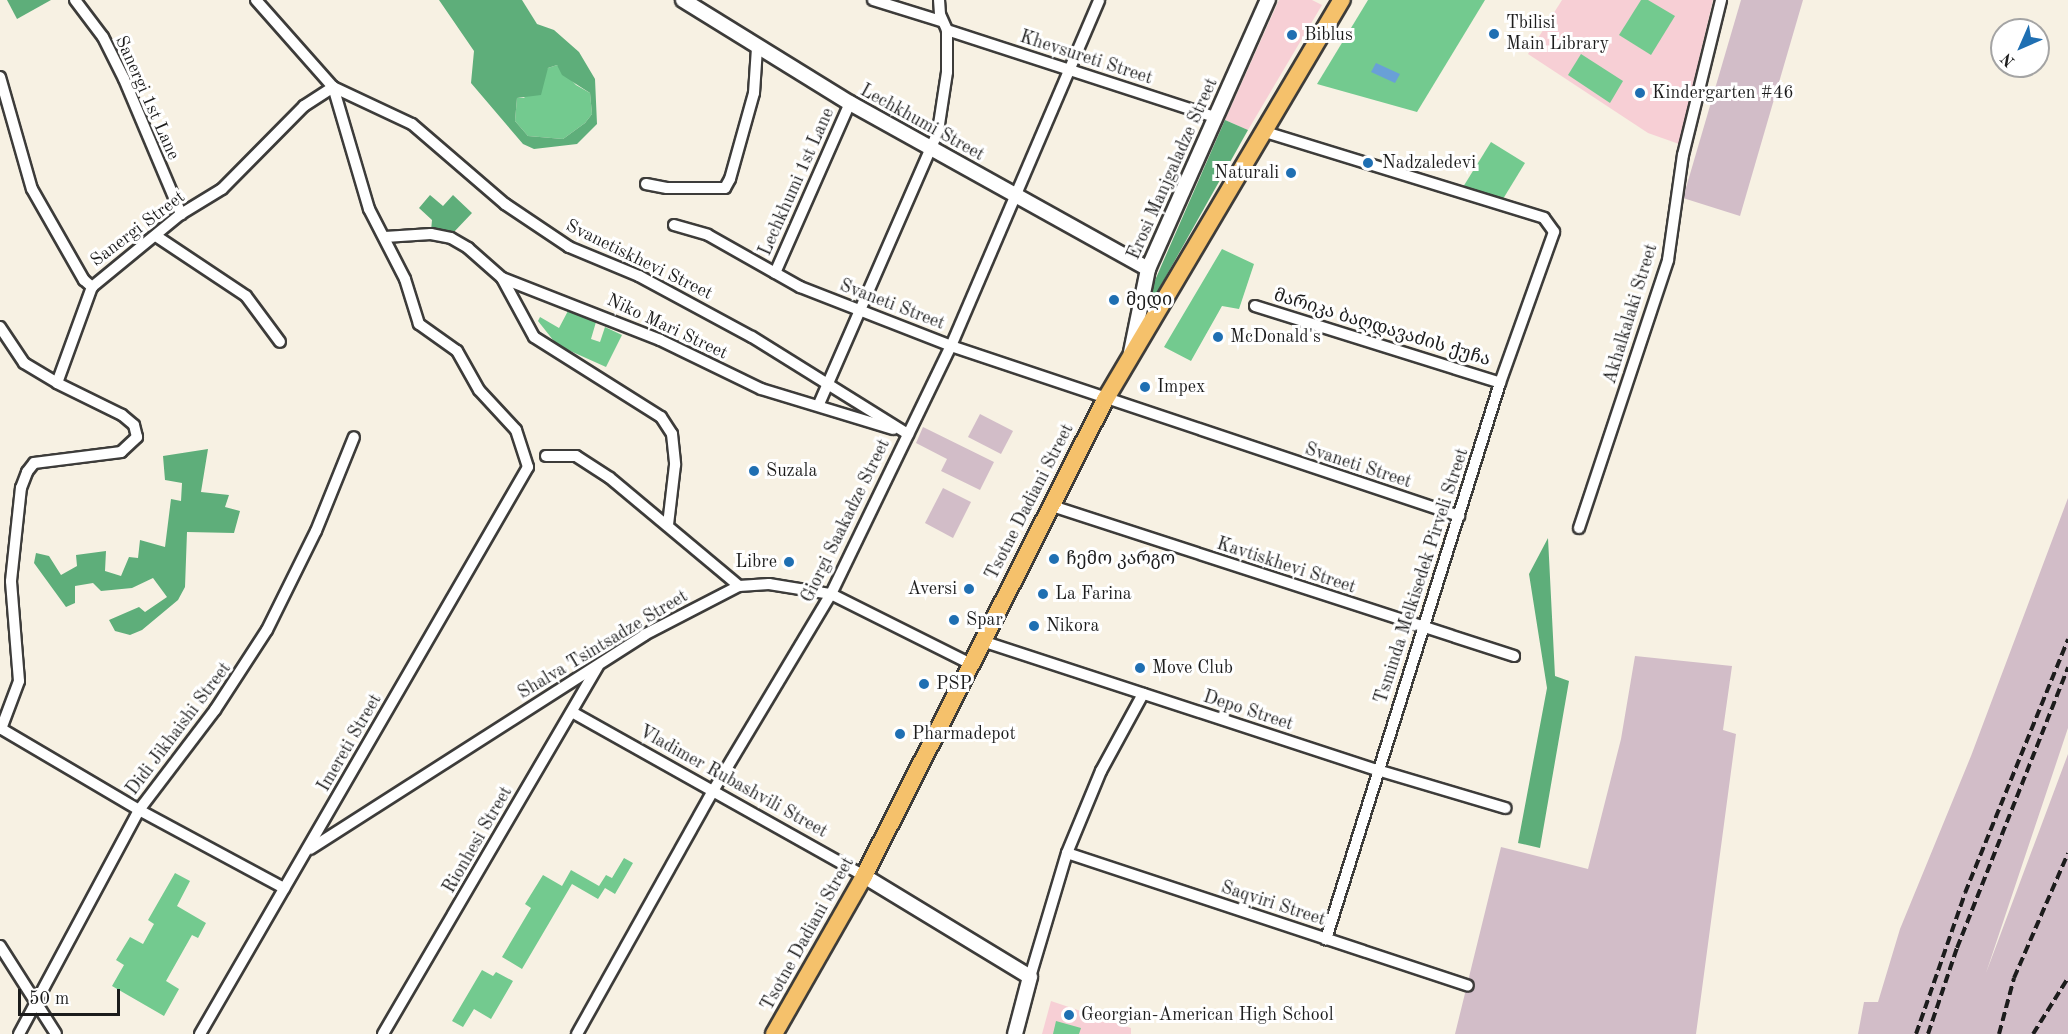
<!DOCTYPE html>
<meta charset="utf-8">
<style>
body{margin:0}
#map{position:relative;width:2068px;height:1034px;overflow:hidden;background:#f7f1e3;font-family:"Old Standard TT","Noto Serif Georgian",serif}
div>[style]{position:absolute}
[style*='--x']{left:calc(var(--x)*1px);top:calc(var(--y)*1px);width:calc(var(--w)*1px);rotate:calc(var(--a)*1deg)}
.built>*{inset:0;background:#f7cfd5}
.industrial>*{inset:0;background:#d2bdc8}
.green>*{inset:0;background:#73ca8f}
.forest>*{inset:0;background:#5eae7a}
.water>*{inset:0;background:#69a0d7}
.roads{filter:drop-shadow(2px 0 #3d3c3a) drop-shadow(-2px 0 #3d3c3a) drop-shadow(0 2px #3d3c3a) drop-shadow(0 -2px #3d3c3a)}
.minor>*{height:10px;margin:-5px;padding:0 5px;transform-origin:5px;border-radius:5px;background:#fff}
.tertiary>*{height:14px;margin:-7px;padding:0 7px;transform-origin:7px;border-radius:7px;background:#fff}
.primary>*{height:16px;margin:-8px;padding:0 8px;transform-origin:8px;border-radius:8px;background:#f5c16b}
.rail>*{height:4px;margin-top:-2px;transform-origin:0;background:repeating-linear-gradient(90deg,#1c1c1c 0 9px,transparent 0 13.5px)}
.dots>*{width:16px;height:16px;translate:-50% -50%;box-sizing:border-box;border:3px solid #fff;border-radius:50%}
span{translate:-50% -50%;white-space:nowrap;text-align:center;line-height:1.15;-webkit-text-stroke:6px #fff;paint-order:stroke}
.poi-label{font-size:18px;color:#1c1c1c}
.left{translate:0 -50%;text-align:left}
.right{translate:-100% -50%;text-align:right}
.street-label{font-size:18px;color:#1c1c1c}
.north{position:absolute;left:1990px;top:18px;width:60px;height:60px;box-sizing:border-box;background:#fff;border:2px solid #a4a4a4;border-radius:50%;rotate:225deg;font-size:16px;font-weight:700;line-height:24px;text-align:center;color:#1c1c1c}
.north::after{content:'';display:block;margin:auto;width:21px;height:27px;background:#1f6fb2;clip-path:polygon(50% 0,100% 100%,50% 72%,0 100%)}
.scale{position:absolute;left:18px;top:989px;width:102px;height:27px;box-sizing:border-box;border:3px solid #1c1c1c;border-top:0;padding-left:8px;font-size:18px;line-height:21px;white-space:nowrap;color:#1c1c1c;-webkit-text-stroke:4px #fff;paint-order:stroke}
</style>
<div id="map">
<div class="built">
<div style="clip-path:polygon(1279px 0,1312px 0,1322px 5px,1248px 130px,1225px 120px)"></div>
<div style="clip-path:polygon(1562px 0,1713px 0,1679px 144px,1648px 133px,1528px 54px)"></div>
<div style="clip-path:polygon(1051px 1001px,1131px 1028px,1131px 1034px,1042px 1034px)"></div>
</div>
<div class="industrial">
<div style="clip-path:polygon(1741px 0,1803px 0,1740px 216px,1683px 198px)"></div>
<div style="clip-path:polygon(980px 414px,1013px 431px,1001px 454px,968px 437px)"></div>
<div style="clip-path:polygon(923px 427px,994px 462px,980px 490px,941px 471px,947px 459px,916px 443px)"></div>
<div style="clip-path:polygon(943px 488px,971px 502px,953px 538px,925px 523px)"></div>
<div style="clip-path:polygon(2068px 498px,2068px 728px,1986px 973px,2068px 754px,2068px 1034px,1858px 1034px,1864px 1002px,1878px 1002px,1900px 929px,1971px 756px)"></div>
<div style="clip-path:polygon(1635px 656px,1732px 666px,1723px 730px,1736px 734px,1696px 1034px,1455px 1034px,1501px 847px,1588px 869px,1621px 739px)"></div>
</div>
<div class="green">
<div style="clip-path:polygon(1368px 0,1485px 0,1417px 112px,1317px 84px)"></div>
<div style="clip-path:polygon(1641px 0,1648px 0,1675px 16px,1651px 55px,1619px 35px)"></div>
<div style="clip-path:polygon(1581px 54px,1623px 81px,1610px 103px,1568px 75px)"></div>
<div style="clip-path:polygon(557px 65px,576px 85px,590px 93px,592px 114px,585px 123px,563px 139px,528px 136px,515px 121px,517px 98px,524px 98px,548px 68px)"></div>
<div style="clip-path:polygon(1491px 142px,1525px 163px,1503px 199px,1463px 187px)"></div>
<div style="clip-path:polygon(1222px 249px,1254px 264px,1239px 309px,1222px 306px,1191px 361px,1164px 347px)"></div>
<div style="clip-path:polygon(569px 309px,596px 322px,591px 339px,600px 342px,605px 327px,622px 335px,606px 367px,557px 345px,538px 321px,540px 317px,559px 328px)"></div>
<div style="clip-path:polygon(624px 858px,633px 863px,615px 894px,605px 888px,598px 899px,572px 884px,522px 969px,502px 957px,531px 908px,525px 904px,543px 875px,562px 886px,571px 870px,599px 886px,606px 875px,612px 878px)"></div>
<div style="clip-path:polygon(175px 873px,190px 881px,177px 906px,206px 923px,198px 938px,192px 935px,166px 981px,179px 989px,164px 1016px,112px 986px,124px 965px,116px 960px,130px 937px,143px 944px,154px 924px,148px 920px)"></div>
<div style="clip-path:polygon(482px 970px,493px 976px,496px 972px,513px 981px,491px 1019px,474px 1009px,463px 1027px,452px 1021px)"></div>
<div style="clip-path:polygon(1056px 1021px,1081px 1028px,1079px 1034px,1053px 1034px)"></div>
</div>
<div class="forest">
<div style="clip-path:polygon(7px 0,51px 0,17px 19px)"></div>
<div style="clip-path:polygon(evenodd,439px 0,522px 0,537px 24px,554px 30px,579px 52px,595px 79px,597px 124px,577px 144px,534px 149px,523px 144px,471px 83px,474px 51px,439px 0,557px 65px,562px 75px,590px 93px,592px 114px,585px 123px,563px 139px,528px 136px,515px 121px,517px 98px,541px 95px,548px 68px,557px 65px)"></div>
<div style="clip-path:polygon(1225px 120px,1248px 130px,1146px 312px,1142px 310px)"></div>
<div style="clip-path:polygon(430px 195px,443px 206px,453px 195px,472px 213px,453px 233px,431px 231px,432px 220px,419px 208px)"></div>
<div style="clip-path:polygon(208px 449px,201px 492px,229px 495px,225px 507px,240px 511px,234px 533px,187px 532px,185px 587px,178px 600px,142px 630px,130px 635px,115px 631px,109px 620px,139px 607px,145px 612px,167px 597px,153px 578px,132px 588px,101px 591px,93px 583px,75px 586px,75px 603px,66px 607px,34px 563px,36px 553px,49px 556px,61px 575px,77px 566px,76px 555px,106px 551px,105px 571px,121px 576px,129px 557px,138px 558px,140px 540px,165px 547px,171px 499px,181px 501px,182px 483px,165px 480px,163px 456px)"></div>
<div style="clip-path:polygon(1548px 538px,1555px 676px,1569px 681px,1540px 848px,1518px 843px,1547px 688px,1529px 574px)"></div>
</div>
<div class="water">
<div style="clip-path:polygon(1376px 63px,1400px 74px,1395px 83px,1371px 72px)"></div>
</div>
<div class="roads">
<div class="minor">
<div style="--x:75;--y:0;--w:46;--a:52.9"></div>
<div style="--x:103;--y:37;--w:47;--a:63.4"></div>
<div style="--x:124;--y:79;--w:147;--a:67.1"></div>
<div style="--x:256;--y:0;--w:116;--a:48.5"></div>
<div style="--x:333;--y:87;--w:87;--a:25.1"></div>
<div style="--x:412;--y:124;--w:123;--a:40.7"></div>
<div style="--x:505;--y:204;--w:77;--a:33.9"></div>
<div style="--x:569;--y:247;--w:76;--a:22.5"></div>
<div style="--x:639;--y:276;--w:128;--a:28.4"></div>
<div style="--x:752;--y:337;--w:184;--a:31.9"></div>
<div style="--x:873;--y:0;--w:71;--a:17.2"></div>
<div style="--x:947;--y:30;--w:282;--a:18"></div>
<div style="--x:0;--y:77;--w:116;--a:74.1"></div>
<div style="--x:32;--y:189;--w:105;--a:60.3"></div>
<div style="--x:84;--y:280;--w:11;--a:41"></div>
<div style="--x:1262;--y:131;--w:295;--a:17.1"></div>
<div style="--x:1544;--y:218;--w:17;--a:54"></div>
<div style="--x:1554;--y:232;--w:160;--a:109.7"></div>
<div style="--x:1500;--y:383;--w:583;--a:107.38"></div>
<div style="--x:646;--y:184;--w:21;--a:11"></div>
<div style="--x:667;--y:188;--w:58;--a:0"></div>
<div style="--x:725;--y:188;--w:10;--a:-61"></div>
<div style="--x:730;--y:179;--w:89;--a:-74.4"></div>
<div style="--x:754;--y:93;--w:45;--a:-86.2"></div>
<div style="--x:674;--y:225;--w:35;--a:16"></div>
<div style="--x:708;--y:235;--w:106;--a:29.5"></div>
<div style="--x:800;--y:287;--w:162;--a:21.3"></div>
<div style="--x:951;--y:346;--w:536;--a:18.5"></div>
<div style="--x:156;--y:236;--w:108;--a:33.7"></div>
<div style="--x:246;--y:296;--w:57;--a:53.5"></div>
<div style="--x:385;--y:237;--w:46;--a:-3.7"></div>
<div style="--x:431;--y:234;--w:20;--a:11"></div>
<div style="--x:451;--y:238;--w:20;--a:30"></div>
<div style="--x:468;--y:248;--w:45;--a:41.4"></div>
<div style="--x:502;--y:278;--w:67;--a:61.5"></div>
<div style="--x:534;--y:337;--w:150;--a:32.2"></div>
<div style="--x:661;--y:417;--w:20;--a:57"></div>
<div style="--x:672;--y:434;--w:31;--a:84"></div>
<div style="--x:675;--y:465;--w:60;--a:96.7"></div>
<div style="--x:775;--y:273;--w:186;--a:-66.2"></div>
<div style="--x:502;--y:278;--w:170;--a:21.4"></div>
<div style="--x:660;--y:340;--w:112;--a:25.9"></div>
<div style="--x:761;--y:389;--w:138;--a:16.9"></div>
<div style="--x:1255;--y:306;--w:257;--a:17.4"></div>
<div style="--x:0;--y:327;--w:43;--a:56.3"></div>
<div style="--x:24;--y:363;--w:39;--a:31"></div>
<div style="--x:819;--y:404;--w:298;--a:-66.4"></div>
<div style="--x:938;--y:131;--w:60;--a:-81.3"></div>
<div style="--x:947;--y:72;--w:42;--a:-90"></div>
<div style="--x:947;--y:30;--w:17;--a:-114"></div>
<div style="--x:940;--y:14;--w:14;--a:-94"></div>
<div style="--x:546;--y:456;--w:30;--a:0"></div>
<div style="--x:576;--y:456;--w:40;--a:32.9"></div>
<div style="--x:610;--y:478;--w:168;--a:39.9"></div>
<div style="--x:1049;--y:505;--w:489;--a:18"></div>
<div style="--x:1579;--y:528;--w:282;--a:-71.6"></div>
<div style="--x:1668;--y:260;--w:106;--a:-81.9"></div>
<div style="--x:1683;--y:155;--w:160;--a:-76.2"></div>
<div style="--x:982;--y:641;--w:416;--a:18.1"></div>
<div style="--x:1377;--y:770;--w:134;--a:16.5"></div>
<div style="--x:572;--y:712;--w:335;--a:29.3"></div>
<div style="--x:0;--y:728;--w:161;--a:30.5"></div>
<div style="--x:139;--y:810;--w:165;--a:28.3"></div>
<div style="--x:1;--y:729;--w:51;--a:-69.4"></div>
<div style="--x:19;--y:681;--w:100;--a:-94.6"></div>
<div style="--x:11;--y:581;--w:94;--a:-83.9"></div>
<div style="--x:21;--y:488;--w:17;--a:-69"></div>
<div style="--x:27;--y:472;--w:11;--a:-52"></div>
<div style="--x:34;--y:463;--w:88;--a:-7.2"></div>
<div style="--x:121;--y:452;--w:22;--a:-43"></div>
<div style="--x:137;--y:437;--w:12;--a:-104"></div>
<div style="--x:134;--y:425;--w:16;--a:-140"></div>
<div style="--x:122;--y:415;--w:72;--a:-153.8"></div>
<div style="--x:57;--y:383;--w:102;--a:-70"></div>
<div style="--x:92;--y:287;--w:115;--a:-39.4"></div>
<div style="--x:181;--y:214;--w:48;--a:-31.4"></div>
<div style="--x:222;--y:189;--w:117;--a:-45.3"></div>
<div style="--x:304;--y:106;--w:35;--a:-33"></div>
<div style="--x:310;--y:849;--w:397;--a:-32.6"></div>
<div style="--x:644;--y:635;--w:107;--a:-27.3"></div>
<div style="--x:739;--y:586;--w:30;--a:-4"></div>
<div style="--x:769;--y:584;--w:63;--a:9.2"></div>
<div style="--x:831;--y:594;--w:157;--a:26.6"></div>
<div style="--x:1067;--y:853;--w:422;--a:18.3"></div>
<div style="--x:0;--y:946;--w:104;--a:57.5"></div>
<div style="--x:1030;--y:977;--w:129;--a:-73.4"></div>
<div style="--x:1067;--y:853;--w:89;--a:-67.5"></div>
<div style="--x:1101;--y:771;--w:88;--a:-61.4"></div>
<div style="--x:19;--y:1034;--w:254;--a:-61.8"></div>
<div style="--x:139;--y:810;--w:126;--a:-52.8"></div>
<div style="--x:215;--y:710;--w:95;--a:-57"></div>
<div style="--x:267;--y:630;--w:110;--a:-63.7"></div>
<div style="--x:316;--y:531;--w:101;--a:-68"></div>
<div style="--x:200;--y:1034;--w:655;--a:-59.95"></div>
<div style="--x:528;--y:467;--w:39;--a:-108"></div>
<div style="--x:516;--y:430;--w:54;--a:-132.8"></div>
<div style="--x:479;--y:390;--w:45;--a:-119.4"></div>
<div style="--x:457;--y:351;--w:47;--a:-144.6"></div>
<div style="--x:419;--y:324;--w:47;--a:-107.3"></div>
<div style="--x:405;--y:279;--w:79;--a:-117.2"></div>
<div style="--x:369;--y:209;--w:127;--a:-106.4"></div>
<div style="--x:383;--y:1034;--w:426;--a:-59.7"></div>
<div style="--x:577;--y:1034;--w:278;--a:-60.8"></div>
<div style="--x:713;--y:791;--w:230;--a:-59.1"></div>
<div style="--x:831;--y:594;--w:276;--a:-64.2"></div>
<div style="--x:951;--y:346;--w:376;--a:-66.8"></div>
</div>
<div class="tertiary">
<div style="--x:683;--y:0;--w:196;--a:31.7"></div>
<div style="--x:850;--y:103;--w:341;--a:29.1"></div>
<div style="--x:1131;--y:352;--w:85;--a:-78.4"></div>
<div style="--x:1148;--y:269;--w:295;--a:-66"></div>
<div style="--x:864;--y:876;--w:194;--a:31.3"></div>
<div style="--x:1030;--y:977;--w:59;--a:104.7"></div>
</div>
<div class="primary">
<div style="--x:774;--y:1034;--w:182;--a:-60.3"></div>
<div style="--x:864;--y:876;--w:534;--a:-63.15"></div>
<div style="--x:1105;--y:400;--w:465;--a:-59.4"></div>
</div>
</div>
<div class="rail">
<div style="--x:1916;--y:1034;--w:149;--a:-70.8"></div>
<div style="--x:1965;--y:893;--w:274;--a:-67.9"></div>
<div style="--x:1928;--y:1034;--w:91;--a:-71.4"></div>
<div style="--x:1957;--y:948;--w:302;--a:-68.4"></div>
<div style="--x:1999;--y:1034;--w:58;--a:-75"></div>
<div style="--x:2014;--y:978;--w:136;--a:-66.6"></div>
<div style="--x:2033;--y:1034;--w:66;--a:-58"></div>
</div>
<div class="dots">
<div style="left:1494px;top:34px;background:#1f6fb2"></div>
<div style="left:1292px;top:35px;background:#1f6fb2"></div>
<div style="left:1640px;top:93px;background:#1f6fb2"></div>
<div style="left:1368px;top:163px;background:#1f6fb2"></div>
<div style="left:1291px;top:173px;background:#1f6fb2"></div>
<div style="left:1114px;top:300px;background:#1f6fb2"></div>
<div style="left:1218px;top:337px;background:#1f6fb2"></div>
<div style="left:1145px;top:387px;background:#1f6fb2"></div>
<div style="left:754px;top:471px;background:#1f6fb2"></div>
<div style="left:1054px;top:559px;background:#1f6fb2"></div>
<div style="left:789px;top:562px;background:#1f6fb2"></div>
<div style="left:969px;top:589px;background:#1f6fb2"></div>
<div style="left:1043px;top:594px;background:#1f6fb2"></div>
<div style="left:954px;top:620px;background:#1f6fb2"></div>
<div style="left:1034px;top:626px;background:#1f6fb2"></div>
<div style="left:1140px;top:668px;background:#1f6fb2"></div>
<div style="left:924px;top:684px;background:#1f6fb2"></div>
<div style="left:900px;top:734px;background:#1f6fb2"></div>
<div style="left:1069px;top:1015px;background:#1f6fb2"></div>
</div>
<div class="poi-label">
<span class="left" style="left:1506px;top:34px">Tbilisi<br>Main Library</span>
<span class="left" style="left:1304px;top:35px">Biblus</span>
<span class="left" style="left:1652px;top:93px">Kindergarten #46</span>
<span class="left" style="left:1382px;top:163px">Nadzaledevi</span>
<span class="right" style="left:1279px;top:173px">Naturali</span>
<span class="left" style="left:1126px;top:300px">მედი</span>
<span class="left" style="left:1230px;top:337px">McDonald's</span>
<span class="left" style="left:1157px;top:387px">Impex</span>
<span class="left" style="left:766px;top:471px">Suzala</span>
<span class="left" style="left:1066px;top:559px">ჩემო კარგო</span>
<span class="right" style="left:777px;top:562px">Libre</span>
<span class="right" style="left:957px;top:589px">Aversi</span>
<span class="left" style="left:1055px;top:594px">La Farina</span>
<span class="left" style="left:966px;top:620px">Spar</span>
<span class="left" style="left:1046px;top:626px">Nikora</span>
<span class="left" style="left:1152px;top:668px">Move Club</span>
<span class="left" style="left:936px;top:684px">PSP</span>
<span class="left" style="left:912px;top:734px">Pharmadepot</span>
<span class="left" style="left:1081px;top:1015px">Georgian-American High School</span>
</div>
<div class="street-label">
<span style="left:1086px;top:58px;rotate:18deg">Khevsureti Street</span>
<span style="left:147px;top:98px;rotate:66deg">Sanergi 1st Lane</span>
<span style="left:922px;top:123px;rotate:29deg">Lechkhumi Street</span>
<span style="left:1173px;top:169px;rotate:-66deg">Erosi Manjgaladze Street</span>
<span style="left:797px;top:182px;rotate:-66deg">Lechkhumi 1st Lane</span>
<span style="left:138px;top:229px;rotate:-37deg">Sanergi Street</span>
<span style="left:639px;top:260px;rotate:26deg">Svanetiskhevi Street</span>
<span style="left:892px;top:305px;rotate:21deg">Svaneti Street</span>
<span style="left:1631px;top:314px;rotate:-73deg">Akhalkalaki Street</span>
<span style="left:667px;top:327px;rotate:25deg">Niko Mari Street</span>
<span style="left:1382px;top:328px;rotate:17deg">მარიკა ბაღდავაძის ქუჩა</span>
<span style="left:1358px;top:466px;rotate:18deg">Svaneti Street</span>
<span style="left:1030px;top:502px;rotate:-63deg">Tsotne Dadiani Street</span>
<span style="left:846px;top:521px;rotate:-64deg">Giorgi Saakadze Street</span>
<span style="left:1286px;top:566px;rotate:18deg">Kavtiskhevi Street</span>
<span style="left:1422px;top:576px;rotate:-72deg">Tsminda Melkisedek Pirveli Street</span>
<span style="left:603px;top:645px;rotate:-31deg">Shalva Tsintsadze Street</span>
<span style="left:1248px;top:711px;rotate:18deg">Depo Street</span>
<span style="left:179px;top:729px;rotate:-53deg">Didi Jikhaishi Street</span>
<span style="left:350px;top:743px;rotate:-60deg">Imereti Street</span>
<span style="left:733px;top:782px;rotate:29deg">Vladimer Rubashvili Street</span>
<span style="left:478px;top:840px;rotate:-60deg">Rionhesi Street</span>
<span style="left:1273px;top:904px;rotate:18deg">Saqviri Street</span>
<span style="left:808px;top:934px;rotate:-61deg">Tsotne Dadiani Street</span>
</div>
<div class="north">N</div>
<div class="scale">50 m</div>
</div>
